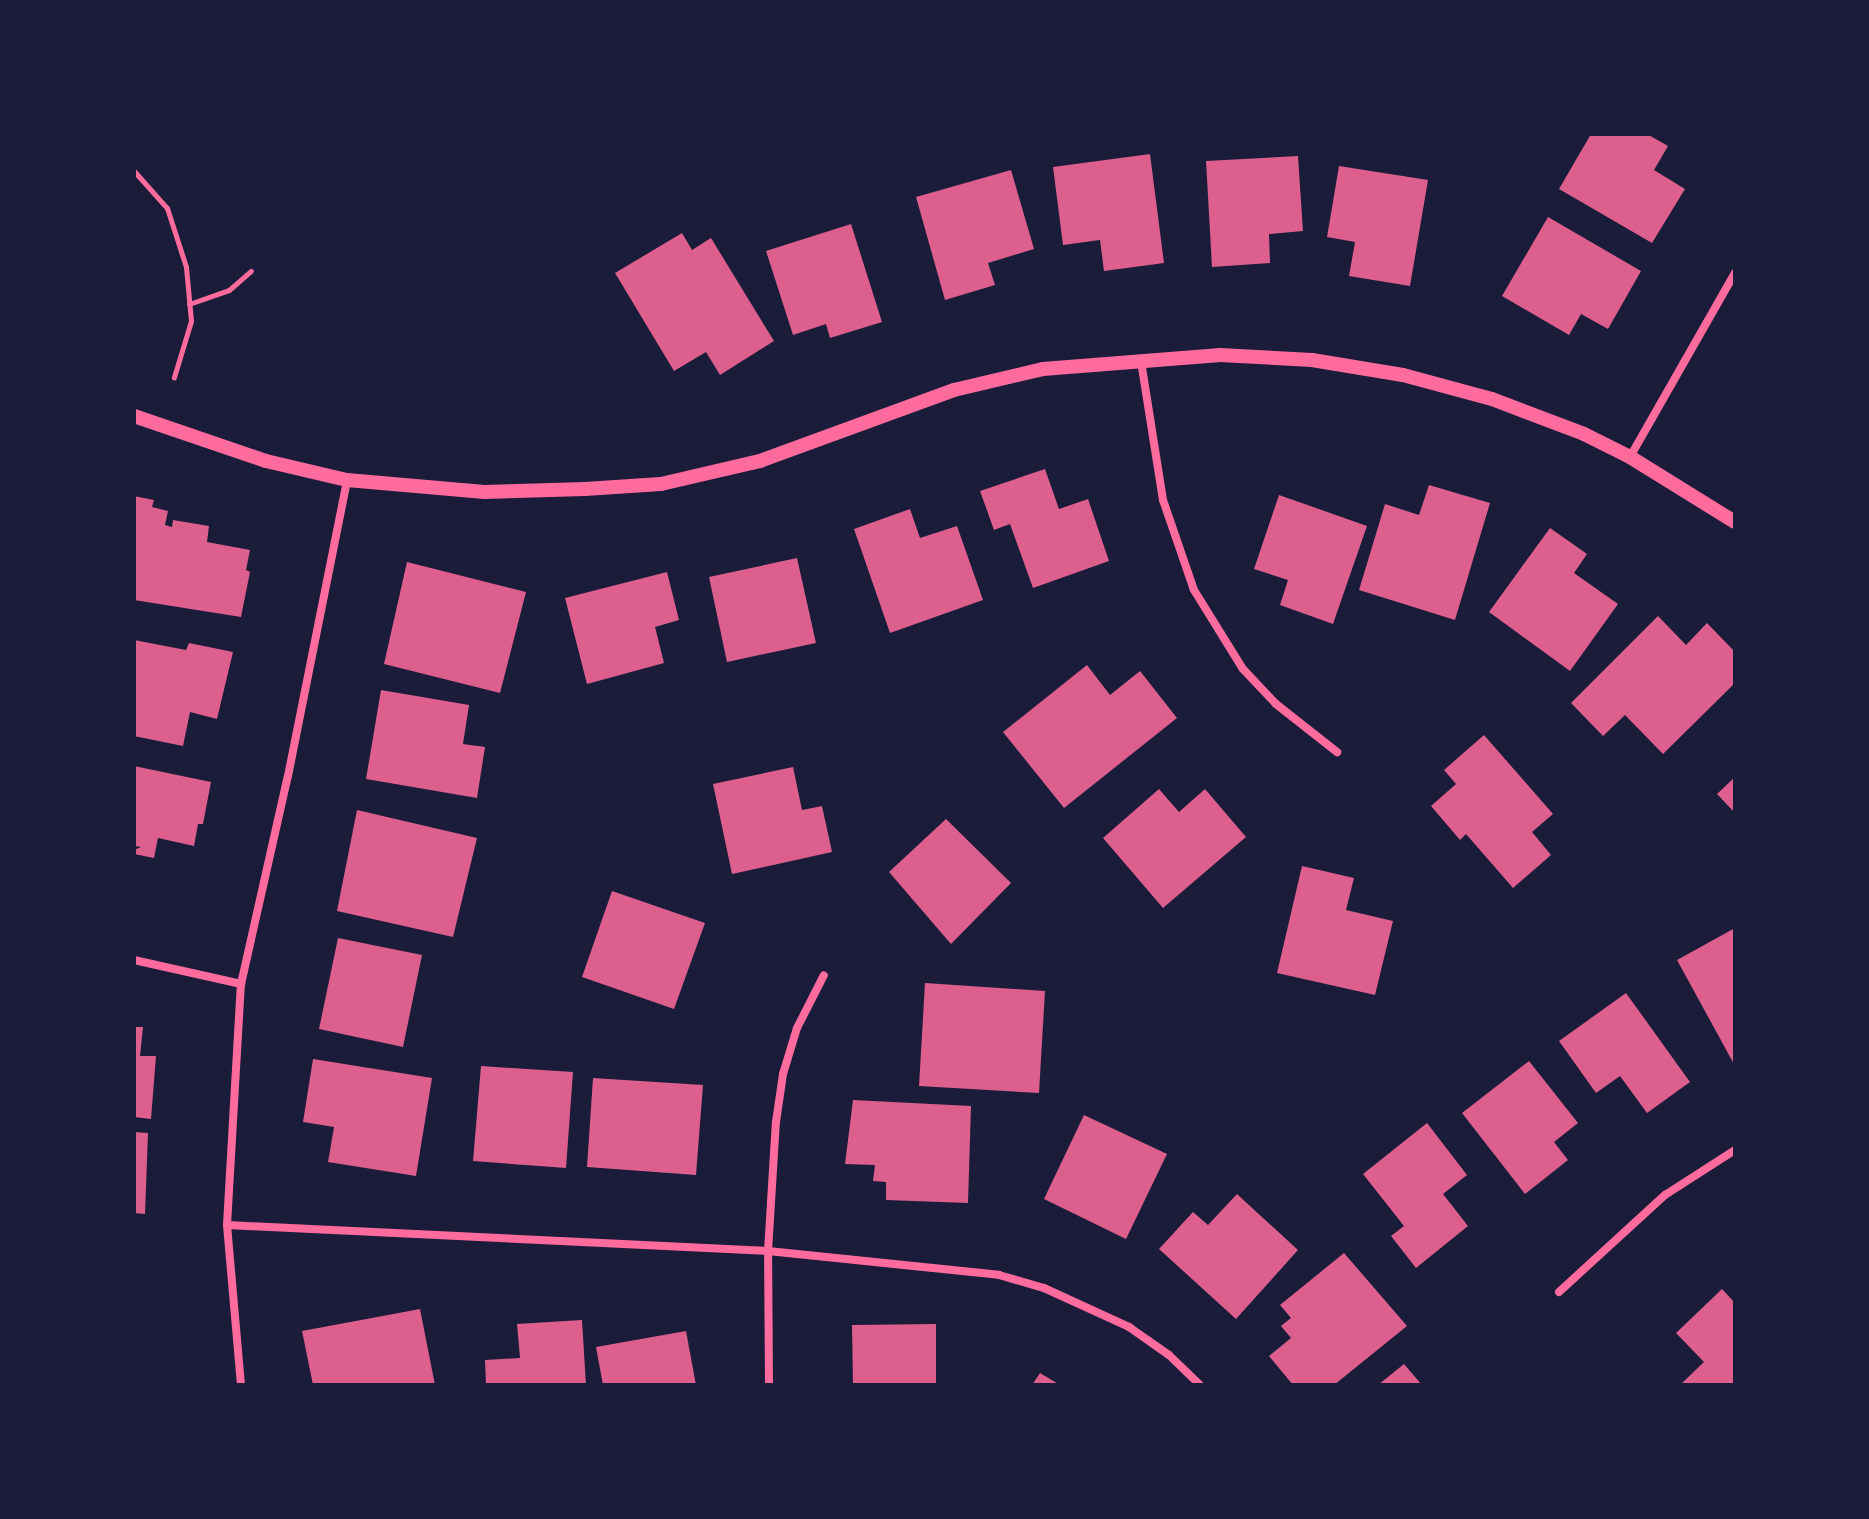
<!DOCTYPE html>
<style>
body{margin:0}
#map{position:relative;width:1869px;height:1519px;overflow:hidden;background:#1b1b3a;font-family:"Public Sans",sans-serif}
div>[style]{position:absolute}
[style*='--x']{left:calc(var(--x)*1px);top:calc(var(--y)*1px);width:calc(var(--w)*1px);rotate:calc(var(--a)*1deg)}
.building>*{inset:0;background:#dd5f8e}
.path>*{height:5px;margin:-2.5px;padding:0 2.5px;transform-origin:2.5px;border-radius:2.5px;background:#ff6b9d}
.minor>*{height:8px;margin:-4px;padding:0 4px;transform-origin:4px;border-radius:4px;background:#ff6b9d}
.tertiary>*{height:14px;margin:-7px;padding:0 7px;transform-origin:7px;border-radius:7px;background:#ff6b9d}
span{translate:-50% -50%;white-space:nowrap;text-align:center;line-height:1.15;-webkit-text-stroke:8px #1b1b3a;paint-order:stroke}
.frame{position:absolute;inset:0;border:136px solid #1b1b3a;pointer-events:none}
</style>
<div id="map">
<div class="building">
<div style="clip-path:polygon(1591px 134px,1647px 134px,1668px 146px,1654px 170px,1685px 189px,1652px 243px,1559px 189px)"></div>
<div style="clip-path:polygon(1150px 154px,1164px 263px,1104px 271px,1100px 240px,1063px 245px,1053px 167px)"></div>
<div style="clip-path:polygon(1298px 156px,1303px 231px,1269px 234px,1270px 263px,1212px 267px,1206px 161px)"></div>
<div style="clip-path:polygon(1339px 166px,1428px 180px,1410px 286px,1349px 276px,1355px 242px,1327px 237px)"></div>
<div style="clip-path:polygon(1011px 170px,1034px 249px,988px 263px,995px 285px,945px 300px,916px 197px)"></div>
<div style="clip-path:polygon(1548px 217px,1641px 271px,1608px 329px,1581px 314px,1569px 335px,1502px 296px)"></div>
<div style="clip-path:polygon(851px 224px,882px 322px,830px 338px,826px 324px,793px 335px,766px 251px)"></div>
<div style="clip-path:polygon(682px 233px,692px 250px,711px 238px,774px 341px,720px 375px,706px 352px,674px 371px,615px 273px)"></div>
<div style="clip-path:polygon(1045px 469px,1059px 509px,1088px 499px,1109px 561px,1033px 588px,1010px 524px,994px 530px,980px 491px)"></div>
<div style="clip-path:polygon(1429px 485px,1490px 503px,1455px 620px,1359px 590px,1385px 504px,1419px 515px)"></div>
<div style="clip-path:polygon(1279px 495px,1367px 526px,1333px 624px,1280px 605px,1288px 580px,1254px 569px)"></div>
<div style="clip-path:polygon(134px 496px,154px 500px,152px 507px,168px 511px,165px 525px,172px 527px,173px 520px,209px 526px,207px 542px,250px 550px,246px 570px,250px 572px,241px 617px,134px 600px)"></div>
<div style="clip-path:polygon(910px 509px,920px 538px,957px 526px,983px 600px,890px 633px,854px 529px)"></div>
<div style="clip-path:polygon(1550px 528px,1587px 554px,1574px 573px,1618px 604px,1570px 671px,1489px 612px)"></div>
<div style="clip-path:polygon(797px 558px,816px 643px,727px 662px,709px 577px)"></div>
<div style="clip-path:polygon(407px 562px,526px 592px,500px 693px,384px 664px)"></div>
<div style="clip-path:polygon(667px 572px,679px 620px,655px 627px,664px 663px,587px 684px,565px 598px)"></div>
<div style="clip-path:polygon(1658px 616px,1686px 645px,1707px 623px,1735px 652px,1735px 683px,1663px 754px,1625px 715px,1603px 736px,1571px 703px)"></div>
<div style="clip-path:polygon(134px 640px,186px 650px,189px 643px,233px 652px,217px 719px,190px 712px,183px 746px,134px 736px)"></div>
<div style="clip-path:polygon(1087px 665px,1110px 695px,1140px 671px,1177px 718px,1064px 808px,1003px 732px)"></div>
<div style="clip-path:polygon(381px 690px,469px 705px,463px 744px,485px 747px,477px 798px,366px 779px)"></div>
<div style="clip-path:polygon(1484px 735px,1553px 814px,1532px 832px,1551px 855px,1513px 888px,1466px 834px,1460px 840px,1431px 806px,1456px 784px,1444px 770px)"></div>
<div style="clip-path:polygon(134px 766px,211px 782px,203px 824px,198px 824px,194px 846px,158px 838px,154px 858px,134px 854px,134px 850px,141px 847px,134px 846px)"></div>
<div style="clip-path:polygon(793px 767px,802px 810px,822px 806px,832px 852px,732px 874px,713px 784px)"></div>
<div style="clip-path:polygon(1735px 777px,1735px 813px,1717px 794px)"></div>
<div style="clip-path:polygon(1159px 789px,1179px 812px,1205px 789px,1246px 837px,1163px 908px,1103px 838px)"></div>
<div style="clip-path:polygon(357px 810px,477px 838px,453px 937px,337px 911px)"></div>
<div style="clip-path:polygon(946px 819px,1011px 883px,951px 944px,889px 872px)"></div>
<div style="clip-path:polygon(1302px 866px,1354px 878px,1346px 910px,1393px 921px,1375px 995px,1277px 973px)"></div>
<div style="clip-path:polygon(612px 891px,705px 923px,674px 1009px,582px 977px)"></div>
<div style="clip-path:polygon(1735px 928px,1735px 1066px,1677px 960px)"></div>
<div style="clip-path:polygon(338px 938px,422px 955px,403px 1047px,319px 1029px)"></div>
<div style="clip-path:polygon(925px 983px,1045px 991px,1039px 1093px,919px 1086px)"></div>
<div style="clip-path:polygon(1626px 993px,1690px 1082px,1647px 1113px,1620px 1076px,1596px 1093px,1559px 1041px)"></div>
<div style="clip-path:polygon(134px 1027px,143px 1027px,140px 1056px,156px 1056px,151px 1119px,134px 1117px)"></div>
<div style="clip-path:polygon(313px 1059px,432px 1078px,416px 1176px,328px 1162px,334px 1127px,303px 1122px)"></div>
<div style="clip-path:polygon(1529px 1061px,1578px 1123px,1554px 1142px,1568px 1160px,1525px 1194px,1462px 1113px)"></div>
<div style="clip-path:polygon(481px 1066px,573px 1072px,566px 1168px,473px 1161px)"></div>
<div style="clip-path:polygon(593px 1078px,703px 1085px,696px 1175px,587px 1167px)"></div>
<div style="clip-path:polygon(853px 1100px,971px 1106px,968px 1203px,886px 1200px,886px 1182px,873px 1181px,875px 1165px,845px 1164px)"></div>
<div style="clip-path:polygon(1084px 1115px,1167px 1154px,1126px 1239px,1044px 1199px)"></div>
<div style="clip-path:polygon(1427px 1123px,1467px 1175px,1443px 1194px,1468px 1226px,1416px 1268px,1391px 1236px,1404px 1226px,1363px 1174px)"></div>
<div style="clip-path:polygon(134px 1132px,148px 1133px,145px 1214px,134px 1213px)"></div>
<div style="clip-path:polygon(1237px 1194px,1298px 1250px,1236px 1319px,1159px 1249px,1193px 1212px,1208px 1225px)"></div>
<div style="clip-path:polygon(1344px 1253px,1407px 1326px,1334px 1385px,1293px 1385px,1269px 1356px,1291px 1338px,1281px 1326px,1291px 1318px,1280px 1305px)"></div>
<div style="clip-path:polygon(1722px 1289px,1735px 1303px,1735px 1385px,1680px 1385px,1704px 1362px,1676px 1333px)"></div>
<div style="clip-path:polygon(420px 1309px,435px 1385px,313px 1385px,302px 1331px)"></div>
<div style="clip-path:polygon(582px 1320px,586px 1385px,486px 1385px,485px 1360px,520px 1358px,517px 1324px)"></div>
<div style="clip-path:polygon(936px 1324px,936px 1385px,853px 1385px,852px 1325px)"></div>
<div style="clip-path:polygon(686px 1331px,696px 1385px,603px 1385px,596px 1347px)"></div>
<div style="clip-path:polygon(1404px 1364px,1422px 1385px,1378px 1385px)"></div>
<div style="clip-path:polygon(1040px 1373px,1060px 1385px,1032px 1385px)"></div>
</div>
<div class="path">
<div style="--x:134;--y:171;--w:50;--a:48.3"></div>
<div style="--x:167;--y:208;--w:62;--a:72.1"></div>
<div style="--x:186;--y:267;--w:54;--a:84.7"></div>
<div style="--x:191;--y:321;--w:59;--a:106.9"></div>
<div style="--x:189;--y:304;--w:42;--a:-19.3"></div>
<div style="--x:229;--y:290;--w:29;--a:-41"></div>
</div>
<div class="minor">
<div style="--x:1141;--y:361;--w:141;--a:81"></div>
<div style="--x:1163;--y:500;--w:95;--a:71"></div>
<div style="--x:1194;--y:590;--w:93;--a:58.2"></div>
<div style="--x:1243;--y:669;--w:48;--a:46.7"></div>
<div style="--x:1276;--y:704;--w:78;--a:38.2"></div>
<div style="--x:1630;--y:457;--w:212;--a:-60.3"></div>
<div style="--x:134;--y:960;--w:110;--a:12.6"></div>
<div style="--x:227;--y:1225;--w:542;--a:2.75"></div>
<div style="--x:768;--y:1251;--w:232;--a:5.9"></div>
<div style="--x:999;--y:1275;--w:47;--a:16.1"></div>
<div style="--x:1044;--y:1288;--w:94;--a:24.6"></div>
<div style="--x:1129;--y:1327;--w:49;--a:35"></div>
<div style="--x:1169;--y:1355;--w:43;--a:44.1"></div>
<div style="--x:1559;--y:1292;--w:144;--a:-42.5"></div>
<div style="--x:1665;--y:1195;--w:83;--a:-32.7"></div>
<div style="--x:241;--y:1385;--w:161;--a:-95"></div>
<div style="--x:227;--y:1225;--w:241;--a:-86.7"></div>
<div style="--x:241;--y:984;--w:213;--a:-77.3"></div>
<div style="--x:288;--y:776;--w:302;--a:-78.7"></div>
<div style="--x:769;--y:1385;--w:134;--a:-90.4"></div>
<div style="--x:768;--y:1251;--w:129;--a:-86.5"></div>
<div style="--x:776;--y:1122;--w:49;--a:-81.7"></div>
<div style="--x:783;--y:1074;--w:48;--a:-73.1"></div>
<div style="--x:797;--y:1028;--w:59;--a:-63"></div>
</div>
<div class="tertiary">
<div style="--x:134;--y:416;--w:139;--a:18.8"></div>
<div style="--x:266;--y:461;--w:83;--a:13.2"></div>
<div style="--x:347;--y:480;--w:138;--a:5"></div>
<div style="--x:484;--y:492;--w:101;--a:-1.7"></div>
<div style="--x:585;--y:489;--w:76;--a:-3.8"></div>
<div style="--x:661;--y:484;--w:102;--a:-13.1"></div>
<div style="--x:760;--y:461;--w:207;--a:-20.1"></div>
<div style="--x:954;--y:390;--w:91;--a:-13.3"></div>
<div style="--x:1043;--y:369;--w:178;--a:-4.5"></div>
<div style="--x:1220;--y:355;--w:92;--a:3.1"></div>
<div style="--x:1312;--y:360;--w:92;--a:9.4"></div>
<div style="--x:1403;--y:375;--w:92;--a:15.1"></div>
<div style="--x:1492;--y:399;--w:98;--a:20.8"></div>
<div style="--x:1584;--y:434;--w:51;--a:26.6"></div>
<div style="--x:1630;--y:457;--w:123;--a:31.8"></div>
</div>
<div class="frame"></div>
</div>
